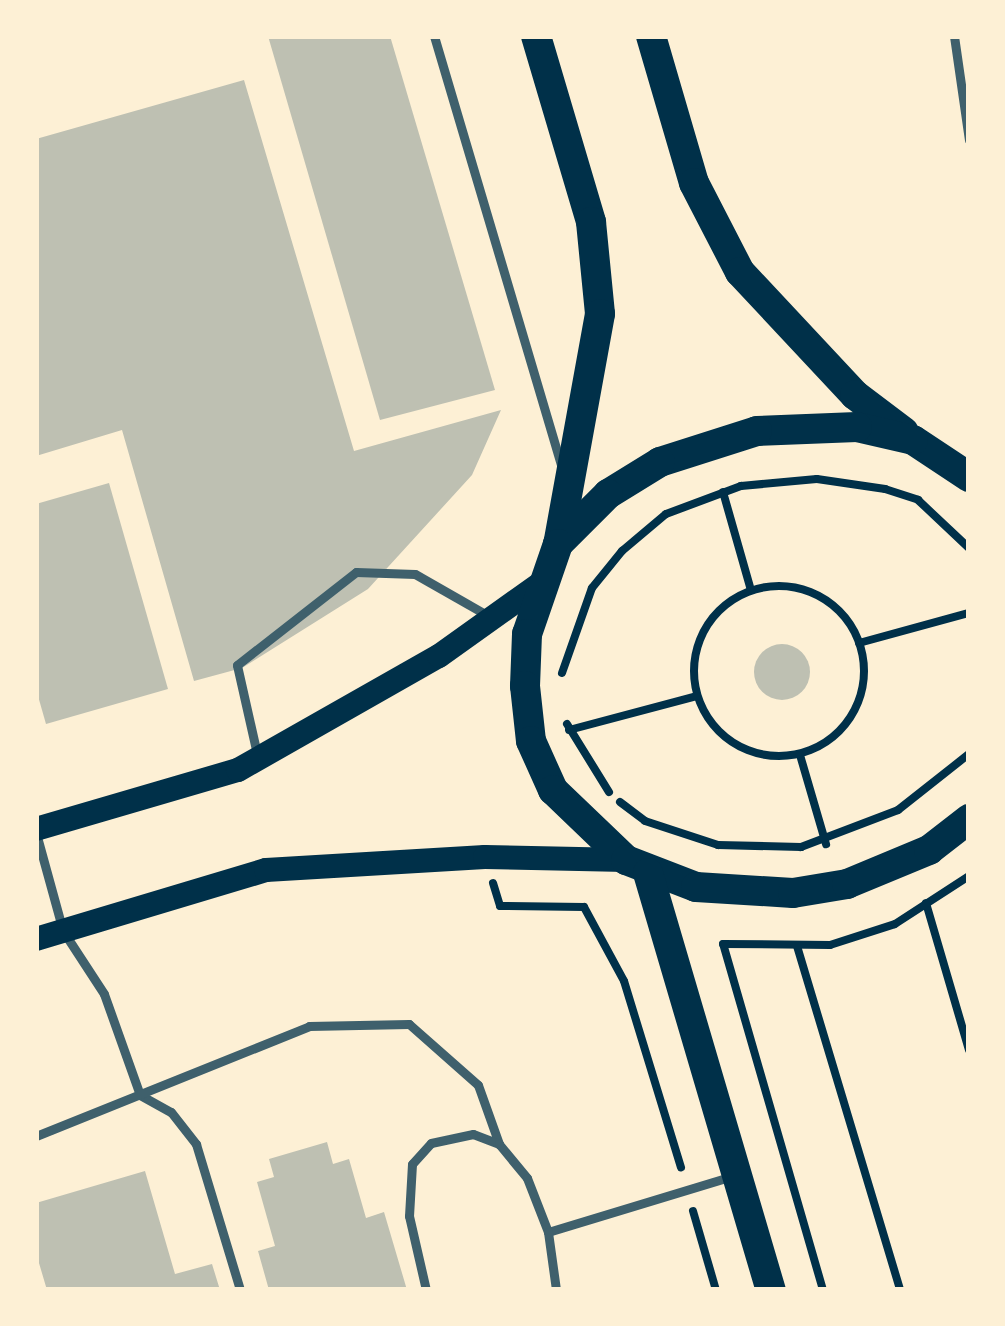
<!DOCTYPE html>
<style>
body{margin:0}
#map{position:relative;width:1005px;height:1326px;overflow:hidden;background:#fdf0d5;font-family:Raleway,sans-serif}
div>[style]{position:absolute}
[style*='--x']{left:calc(var(--x)*1px);top:calc(var(--y)*1px);width:calc(var(--w)*1px);rotate:calc(var(--a)*1deg)}
.building>*{inset:0;background:#bec0b2}
.round{border-radius:50%}
.path>*{height:8px;margin:-4px;padding:0 4px;transform-origin:4px;border-radius:4px;background:#003049}
.path>.ring{margin:-4px;padding:0;box-sizing:content-box;background:none;border:8px solid #003049;border-radius:50%}
.service>*{height:9px;margin:-4.5px;padding:0 4.5px;transform-origin:4.5px;border-radius:4.5px;background:#3f606c}
.secondary>*{height:24px;margin:-12px;padding:0 12px;transform-origin:12px;border-radius:12px;background:#003049}
.primary>*{height:30px;margin:-15px;padding:0 15px;transform-origin:15px;border-radius:15px;background:#003049}
span{translate:-50% -50%;white-space:nowrap;text-align:center;line-height:1.15;-webkit-text-stroke:10px #fdf0d5;paint-order:stroke}
.frame{position:absolute;inset:0;border:39px solid #fdf0d5;pointer-events:none}
</style>
<div id="map">
<div class="building">
<div style="clip-path:polygon(268px 36px,390px 36px,495px 390px,380px 420px)"></div>
<div style="clip-path:polygon(244px 80px,354px 451px,501px 410px,472px 475px,368px 589px,242px 668px,194px 681px,122px 430px,36px 456px,36px 139px)"></div>
<div style="clip-path:polygon(109px 483px,168px 689px,46px 724px,36px 689px,36px 504px)"></div>
<div class="round" style="left:754px;top:644px;width:56px;height:56px"></div>
<div style="clip-path:polygon(327px 1142px,333px 1164px,349px 1159px,366px 1218px,384px 1212px,407px 1290px,269px 1290px,258px 1251px,275px 1246px,257px 1182px,274px 1177px,269px 1159px)"></div>
<div style="clip-path:polygon(145px 1171px,175px 1274px,212px 1264px,220px 1290px,47px 1290px,36px 1253px,36px 1203px)"></div>
</div>
<div class="path">
<div style="--x:723;--y:492;--w:102;--a:74.1"></div>
<div class="ring" style="left:694px;top:586px;width:162px;height:162px"></div>
<div style="--x:859;--y:643;--w:114;--a:-15.3"></div>
<div style="--x:562;--y:673;--w:90;--a:-70.6"></div>
<div style="--x:592;--y:588;--w:48;--a:-51"></div>
<div style="--x:622;--y:551;--w:57;--a:-40.1"></div>
<div style="--x:666;--y:514;--w:80;--a:-20.5"></div>
<div style="--x:741;--y:486;--w:76;--a:-5.3"></div>
<div style="--x:817;--y:479;--w:69;--a:8.4"></div>
<div style="--x:885;--y:489;--w:35;--a:18"></div>
<div style="--x:918;--y:500;--w:70;--a:43.3"></div>
<div style="--x:567;--y:724;--w:80;--a:58.3"></div>
<div style="--x:569;--y:730;--w:132;--a:-14.9"></div>
<div style="--x:800;--y:755;--w:93;--a:73.7"></div>
<div style="--x:620;--y:802;--w:31;--a:37"></div>
<div style="--x:645;--y:821;--w:77;--a:18.2"></div>
<div style="--x:718;--y:845;--w:83;--a:1.4"></div>
<div style="--x:801;--y:847;--w:104;--a:-20.9"></div>
<div style="--x:898;--y:810;--w:90;--a:-38.3"></div>
<div style="--x:493;--y:883;--w:24;--a:73"></div>
<div style="--x:500;--y:906;--w:84;--a:0.7"></div>
<div style="--x:584;--y:907;--w:84;--a:61.6"></div>
<div style="--x:624;--y:981;--w:195;--a:73"></div>
<div style="--x:926;--y:903;--w:153;--a:73.7"></div>
<div style="--x:797;--y:946;--w:359;--a:73.3"></div>
<div style="--x:693;--y:1211;--w:82;--a:73.8"></div>
<div style="--x:823;--y:1290;--w:360;--a:-106.1"></div>
<div style="--x:723;--y:944;--w:107;--a:0.5"></div>
<div style="--x:830;--y:945;--w:68;--a:-17.9"></div>
<div style="--x:895;--y:924;--w:88;--a:-33"></div>
</div>
<div class="service">
<div style="--x:434;--y:36;--w:451;--a:73.5"></div>
<div style="--x:954;--y:36;--w:105;--a:81.8"></div>
<div style="--x:257;--y:754;--w:91;--a:-102.7"></div>
<div style="--x:237;--y:665;--w:151;--a:-38"></div>
<div style="--x:356;--y:572;--w:59;--a:1.9"></div>
<div style="--x:415;--y:574;--w:83;--a:29.7"></div>
<div style="--x:36;--y:833;--w:102;--a:74.6"></div>
<div style="--x:63;--y:931;--w:75;--a:56.9"></div>
<div style="--x:104;--y:994;--w:107;--a:70.4"></div>
<div style="--x:140;--y:1095;--w:35;--a:29"></div>
<div style="--x:171;--y:1112;--w:41;--a:52"></div>
<div style="--x:196;--y:1144;--w:152;--a:73.2"></div>
<div style="--x:36;--y:1136;--w:294;--a:-21.9"></div>
<div style="--x:309;--y:1026;--w:100;--a:-1.1"></div>
<div style="--x:409;--y:1024;--w:92;--a:41.5"></div>
<div style="--x:478;--y:1085;--w:63;--a:70.4"></div>
<div style="--x:548;--y:1232;--w:192;--a:-16.9"></div>
<div style="--x:426;--y:1290;--w:76;--a:-102.9"></div>
<div style="--x:409;--y:1216;--w:52;--a:-86.7"></div>
<div style="--x:412;--y:1164;--w:28;--a:-48"></div>
<div style="--x:431;--y:1143;--w:43;--a:-12.1"></div>
<div style="--x:473;--y:1134;--w:28;--a:21"></div>
<div style="--x:499;--y:1144;--w:44;--a:50.5"></div>
<div style="--x:527;--y:1178;--w:58;--a:68.7"></div>
<div style="--x:548;--y:1232;--w:59;--a:82.1"></div>
</div>
<div class="secondary">
<div style="--x:36;--y:829;--w:210;--a:-16.3"></div>
<div style="--x:238;--y:770;--w:231;--a:-29.6"></div>
<div style="--x:439;--y:656;--w:124;--a:-35.5"></div>
<div style="--x:36;--y:939;--w:240;--a:-16.7"></div>
<div style="--x:266;--y:870;--w:219;--a:-3.4"></div>
<div style="--x:485;--y:857;--w:141;--a:1.2"></div>
</div>
<div class="primary">
<div style="--x:536;--y:36;--w:194;--a:73.5"></div>
<div style="--x:591;--y:222;--w:92;--a:84.4"></div>
<div style="--x:600;--y:314;--w:229;--a:100.3"></div>
<div style="--x:651;--y:36;--w:153;--a:73.7"></div>
<div style="--x:694;--y:183;--w:100;--a:62.7"></div>
<div style="--x:740;--y:272;--w:168;--a:46.9"></div>
<div style="--x:855;--y:395;--w:61;--a:37.1"></div>
<div style="--x:969;--y:477;--w:67;--a:-146.5"></div>
<div style="--x:913;--y:440;--w:57;--a:-166.9"></div>
<div style="--x:857;--y:427;--w:100;--a:177.7"></div>
<div style="--x:757;--y:431;--w:102;--a:162.3"></div>
<div style="--x:660;--y:462;--w:61;--a:148.4"></div>
<div style="--x:608;--y:494;--w:71;--a:135"></div>
<div style="--x:558;--y:544;--w:95;--a:109"></div>
<div style="--x:527;--y:634;--w:52;--a:92.2"></div>
<div style="--x:525;--y:686;--w:55;--a:83.8"></div>
<div style="--x:531;--y:741;--w:54;--a:65.8"></div>
<div style="--x:553;--y:790;--w:101;--a:43.8"></div>
<div style="--x:626;--y:860;--w:75;--a:21.1"></div>
<div style="--x:696;--y:887;--w:97;--a:3.5"></div>
<div style="--x:793;--y:893;--w:55;--a:-9.5"></div>
<div style="--x:847;--y:884;--w:89;--a:-22.5"></div>
<div style="--x:929;--y:850;--w:51;--a:-37.8"></div>
<div style="--x:648;--y:873;--w:435;--a:73.6"></div>
</div>
<div class="frame"></div>
</div>
